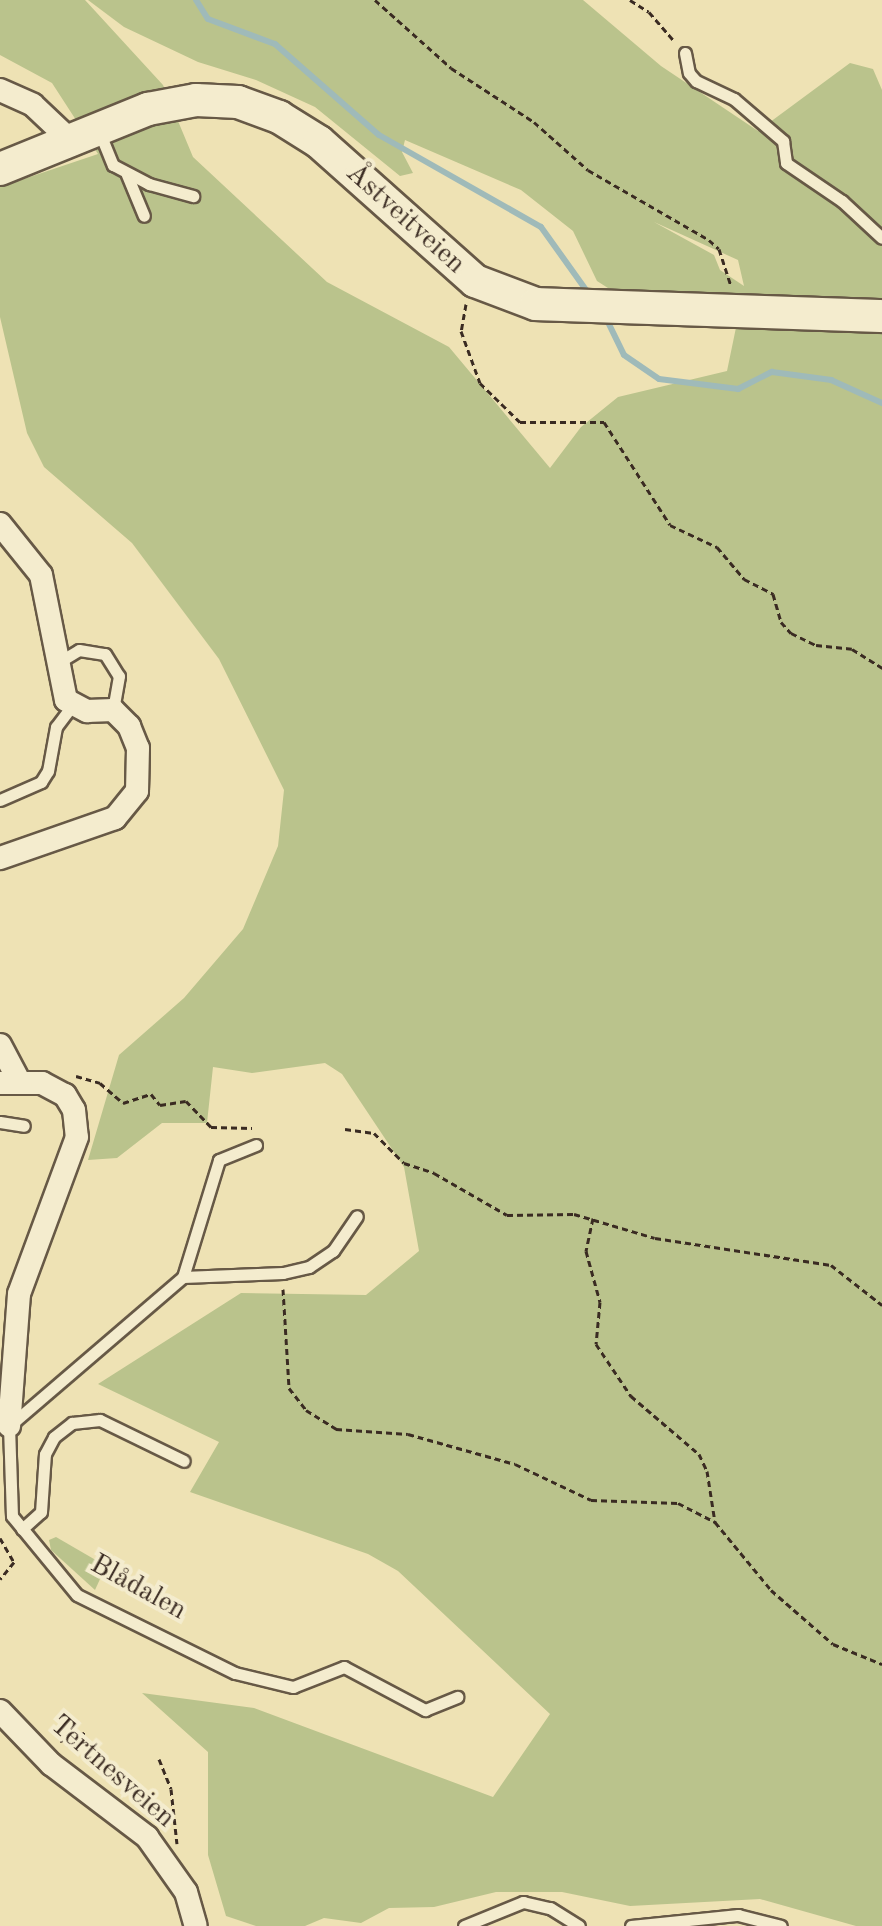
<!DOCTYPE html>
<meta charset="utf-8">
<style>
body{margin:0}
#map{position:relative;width:882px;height:1926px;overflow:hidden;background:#eee2b4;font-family:"Old Standard TT",serif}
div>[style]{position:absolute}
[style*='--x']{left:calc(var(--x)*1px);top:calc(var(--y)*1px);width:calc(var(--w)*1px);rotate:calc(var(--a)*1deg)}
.green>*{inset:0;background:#bac38c}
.stream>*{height:6px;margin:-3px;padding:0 3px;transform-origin:3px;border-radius:3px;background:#9fbab9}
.path>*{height:3px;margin-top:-1.5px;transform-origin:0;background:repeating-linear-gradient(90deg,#3a2b22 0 6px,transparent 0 10px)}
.roads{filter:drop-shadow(2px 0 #675946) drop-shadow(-2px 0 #675946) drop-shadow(0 2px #675946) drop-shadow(0 -2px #675946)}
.lane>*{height:11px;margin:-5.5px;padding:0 5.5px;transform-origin:5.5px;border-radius:5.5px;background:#f4ecce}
.street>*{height:22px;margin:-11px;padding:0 11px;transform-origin:11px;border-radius:11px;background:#f4ecce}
.secondary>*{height:32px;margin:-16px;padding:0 16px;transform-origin:16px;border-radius:16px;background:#f4ecce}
span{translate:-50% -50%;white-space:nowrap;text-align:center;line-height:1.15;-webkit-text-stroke:8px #f4ecce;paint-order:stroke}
.street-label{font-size:28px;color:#3a2b22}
</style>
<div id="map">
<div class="green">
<div style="clip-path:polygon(evenodd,0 0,85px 0,163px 85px,193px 157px,327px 282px,449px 347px,550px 468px,581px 427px,618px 397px,727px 371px,739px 313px,633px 304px,597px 281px,573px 231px,521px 190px,405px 140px,402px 152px,413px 173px,400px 176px,315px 107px,256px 80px,198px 62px,124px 27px,88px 0,583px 0,661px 66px,758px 131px,850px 63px,873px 69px,882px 90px,882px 1926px,856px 1926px,760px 1899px,630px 1906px,562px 1892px,496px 1892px,434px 1907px,389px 1908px,361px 1923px,324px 1918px,305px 1926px,256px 1926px,226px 1916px,208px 1855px,208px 1752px,142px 1693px,254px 1708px,493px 1797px,550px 1714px,398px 1571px,368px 1554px,190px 1492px,219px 1442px,98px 1384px,241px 1293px,366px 1295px,419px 1251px,404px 1167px,342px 1074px,325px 1063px,252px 1073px,213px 1067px,207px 1123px,162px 1123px,117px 1158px,88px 1160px,119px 1055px,184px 998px,243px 929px,278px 846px,284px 790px,219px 659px,132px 543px,44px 467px,27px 433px,0 317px,0 187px,98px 154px,52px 83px,0 55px,0 0,654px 222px,738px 260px,744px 286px,720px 270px,714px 255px,654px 222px)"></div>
<div style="clip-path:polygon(56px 1537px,106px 1566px,95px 1590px,51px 1550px,49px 1540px)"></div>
</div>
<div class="stream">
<div style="--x:196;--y:0;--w:22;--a:58"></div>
<div style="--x:208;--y:19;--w:72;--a:20.5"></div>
<div style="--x:275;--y:44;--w:138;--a:41.2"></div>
<div style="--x:379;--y:135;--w:186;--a:29.6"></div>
<div style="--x:541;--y:227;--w:82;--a:54.4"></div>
<div style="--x:605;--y:316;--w:43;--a:64"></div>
<div style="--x:624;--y:355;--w:42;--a:34.4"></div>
<div style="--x:659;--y:379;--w:80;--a:7.2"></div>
<div style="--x:738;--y:389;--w:38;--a:-27"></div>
<div style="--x:772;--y:372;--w:60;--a:7.7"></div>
<div style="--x:831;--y:380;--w:56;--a:24.3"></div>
</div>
<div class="path">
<div style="--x:375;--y:0;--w:102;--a:41.8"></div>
<div style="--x:451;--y:68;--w:99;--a:33"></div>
<div style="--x:534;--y:122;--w:72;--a:41.6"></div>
<div style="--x:588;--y:170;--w:140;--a:30"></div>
<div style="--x:709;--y:240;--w:13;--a:42"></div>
<div style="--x:719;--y:249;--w:38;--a:72"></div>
<div style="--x:630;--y:0;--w:22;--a:32"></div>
<div style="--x:649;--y:12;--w:38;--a:49"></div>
<div style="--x:466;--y:304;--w:27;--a:100"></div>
<div style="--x:461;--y:331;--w:55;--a:69.9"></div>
<div style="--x:480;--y:383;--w:56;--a:44.3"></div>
<div style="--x:520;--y:422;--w:84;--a:0"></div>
<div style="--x:604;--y:422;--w:122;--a:57.3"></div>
<div style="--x:670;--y:525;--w:52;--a:25.1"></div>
<div style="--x:717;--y:547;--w:42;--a:49.8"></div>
<div style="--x:744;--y:579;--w:33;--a:27"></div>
<div style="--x:773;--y:594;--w:29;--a:74"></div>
<div style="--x:781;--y:622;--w:15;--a:48"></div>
<div style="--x:791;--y:633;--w:28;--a:26"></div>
<div style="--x:816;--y:645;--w:36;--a:6"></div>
<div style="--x:852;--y:649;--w:36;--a:32"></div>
<div style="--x:76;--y:1076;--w:25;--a:16"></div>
<div style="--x:100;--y:1083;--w:30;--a:41"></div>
<div style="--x:123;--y:1103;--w:29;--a:-18"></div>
<div style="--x:151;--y:1094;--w:14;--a:51"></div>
<div style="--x:160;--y:1105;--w:26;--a:-9"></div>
<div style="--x:186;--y:1101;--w:36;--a:46"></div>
<div style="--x:211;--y:1127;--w:41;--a:1.4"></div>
<div style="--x:345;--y:1129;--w:29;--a:8"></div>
<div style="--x:374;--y:1133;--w:42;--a:45"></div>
<div style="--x:404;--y:1163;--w:32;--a:18"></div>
<div style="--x:434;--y:1173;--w:84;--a:29.9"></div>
<div style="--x:507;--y:1215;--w:67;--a:-0.9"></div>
<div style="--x:574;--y:1214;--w:84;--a:16.5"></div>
<div style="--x:655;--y:1238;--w:178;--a:8.7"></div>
<div style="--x:831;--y:1265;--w:65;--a:38.1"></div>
<div style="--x:593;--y:1218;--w:34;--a:102"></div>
<div style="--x:586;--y:1251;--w:53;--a:74.6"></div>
<div style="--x:600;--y:1302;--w:42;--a:95.4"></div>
<div style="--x:596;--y:1344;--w:63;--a:56.1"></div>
<div style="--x:631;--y:1396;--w:89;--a:40.5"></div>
<div style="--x:699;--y:1454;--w:19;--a:65"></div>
<div style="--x:707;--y:1471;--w:52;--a:81.1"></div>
<div style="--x:283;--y:1289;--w:99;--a:86.5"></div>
<div style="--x:289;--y:1388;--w:28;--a:52"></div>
<div style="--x:306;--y:1410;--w:36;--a:32"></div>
<div style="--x:336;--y:1429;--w:72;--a:4"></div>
<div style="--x:408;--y:1434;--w:111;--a:15.7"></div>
<div style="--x:515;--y:1464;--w:84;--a:25.3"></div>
<div style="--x:591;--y:1500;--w:87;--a:2"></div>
<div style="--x:678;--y:1503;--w:42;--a:27.2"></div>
<div style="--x:715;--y:1522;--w:88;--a:50.5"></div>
<div style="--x:771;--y:1590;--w:82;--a:41.1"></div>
<div style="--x:833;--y:1644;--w:53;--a:22.2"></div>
<div style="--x:0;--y:1538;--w:28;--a:60"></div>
<div style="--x:14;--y:1562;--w:22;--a:129"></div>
<div style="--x:60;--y:1741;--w:29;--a:-18"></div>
<div style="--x:159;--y:1759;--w:32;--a:68"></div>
<div style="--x:171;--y:1789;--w:55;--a:83.8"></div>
</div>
<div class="roads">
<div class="lane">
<div style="--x:685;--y:53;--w:20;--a:79"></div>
<div style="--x:689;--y:73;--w:11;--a:49"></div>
<div style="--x:696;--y:81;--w:42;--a:25.3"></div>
<div style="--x:734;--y:99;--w:65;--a:40.6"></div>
<div style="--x:783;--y:141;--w:22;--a:82"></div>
<div style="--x:786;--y:163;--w:68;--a:34.2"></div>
<div style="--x:842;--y:201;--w:54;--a:42.8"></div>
<div style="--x:99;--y:131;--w:37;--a:68"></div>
<div style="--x:113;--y:165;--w:41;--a:27.8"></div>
<div style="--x:149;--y:184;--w:46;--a:15.3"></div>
<div style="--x:127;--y:175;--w:44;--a:67.5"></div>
<div style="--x:59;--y:662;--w:23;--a:-31"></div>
<div style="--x:79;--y:650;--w:26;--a:9"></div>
<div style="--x:105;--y:654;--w:26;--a:58"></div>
<div style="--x:119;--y:676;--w:35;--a:100"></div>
<div style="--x:0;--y:800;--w:45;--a:-23.7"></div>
<div style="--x:41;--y:782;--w:13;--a:-58"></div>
<div style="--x:48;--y:771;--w:45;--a:-79.7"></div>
<div style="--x:56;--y:727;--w:26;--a:-53"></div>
<div style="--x:0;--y:1122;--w:24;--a:9"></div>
<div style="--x:256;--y:1145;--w:40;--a:158"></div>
<div style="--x:219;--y:1160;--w:122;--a:107.1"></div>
<div style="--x:183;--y:1277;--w:229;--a:139.4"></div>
<div style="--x:9;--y:1426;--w:90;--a:88.1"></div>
<div style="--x:12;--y:1516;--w:102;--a:50.6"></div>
<div style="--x:77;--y:1595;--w:176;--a:26.3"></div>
<div style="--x:235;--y:1673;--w:60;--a:13.6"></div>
<div style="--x:293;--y:1687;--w:55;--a:-21.4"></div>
<div style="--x:344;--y:1667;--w:92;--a:28"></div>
<div style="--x:425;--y:1710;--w:35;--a:-22"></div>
<div style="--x:183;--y:1277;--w:100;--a:-2.3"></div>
<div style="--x:283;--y:1273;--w:27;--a:-13"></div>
<div style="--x:309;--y:1267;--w:29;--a:-34"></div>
<div style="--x:333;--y:1251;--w:42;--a:-55.6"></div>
<div style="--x:22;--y:1529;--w:25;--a:-42"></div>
<div style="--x:41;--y:1512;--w:58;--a:-86.1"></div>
<div style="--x:45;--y:1454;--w:19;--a:-62"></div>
<div style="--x:54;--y:1437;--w:23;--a:-38"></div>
<div style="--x:72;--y:1423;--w:28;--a:-6"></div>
<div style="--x:100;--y:1420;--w:93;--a:26"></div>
<div style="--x:464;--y:1926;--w:64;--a:-22.1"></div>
<div style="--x:523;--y:1902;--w:28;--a:13"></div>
<div style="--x:550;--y:1908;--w:34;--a:32"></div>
<div style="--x:631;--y:1926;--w:108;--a:-5.9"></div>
<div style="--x:738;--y:1915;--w:44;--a:14.3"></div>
</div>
<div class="street">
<div style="--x:0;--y:90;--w:36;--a:24"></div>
<div style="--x:33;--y:105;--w:51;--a:43.4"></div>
<div style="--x:0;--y:524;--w:65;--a:51.2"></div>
<div style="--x:41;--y:575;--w:127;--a:78.7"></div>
<div style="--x:66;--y:700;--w:24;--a:28"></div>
<div style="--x:87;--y:711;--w:26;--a:-2"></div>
<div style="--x:113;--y:710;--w:23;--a:45"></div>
<div style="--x:129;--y:726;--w:24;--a:68"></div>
<div style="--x:138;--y:748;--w:43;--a:91.3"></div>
<div style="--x:137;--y:791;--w:35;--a:129"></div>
<div style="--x:115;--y:818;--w:122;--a:160.8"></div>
<div style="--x:0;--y:1045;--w:38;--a:62"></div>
<div style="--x:0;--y:1083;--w:42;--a:0"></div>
<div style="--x:42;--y:1083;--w:26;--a:28"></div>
<div style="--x:65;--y:1095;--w:17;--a:59"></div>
<div style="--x:74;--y:1110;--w:27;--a:84"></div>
<div style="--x:77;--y:1137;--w:167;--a:110.3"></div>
<div style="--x:19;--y:1294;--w:132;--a:94.3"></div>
<div style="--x:0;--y:1711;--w:74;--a:46.1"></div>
<div style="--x:51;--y:1764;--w:121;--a:37.2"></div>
<div style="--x:147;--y:1837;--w:67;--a:54.7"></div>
<div style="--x:186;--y:1892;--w:35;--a:74"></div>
</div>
<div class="secondary">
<div style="--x:0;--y:169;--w:160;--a:-22.1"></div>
<div style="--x:148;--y:109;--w:49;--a:-10.6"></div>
<div style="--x:196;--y:100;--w:42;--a:2.7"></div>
<div style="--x:238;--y:102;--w:44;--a:20.1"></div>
<div style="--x:279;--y:117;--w:47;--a:32"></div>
<div style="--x:319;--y:142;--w:209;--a:41.7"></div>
<div style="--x:475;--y:281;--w:65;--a:20.7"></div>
<div style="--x:536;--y:304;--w:346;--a:2"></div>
</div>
</div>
<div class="street-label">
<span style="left:405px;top:219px;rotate:42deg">Åstveitveien</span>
<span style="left:138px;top:1588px;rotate:29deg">Blådalen</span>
<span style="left:112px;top:1772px;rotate:41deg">Tertnesveien</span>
</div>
</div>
